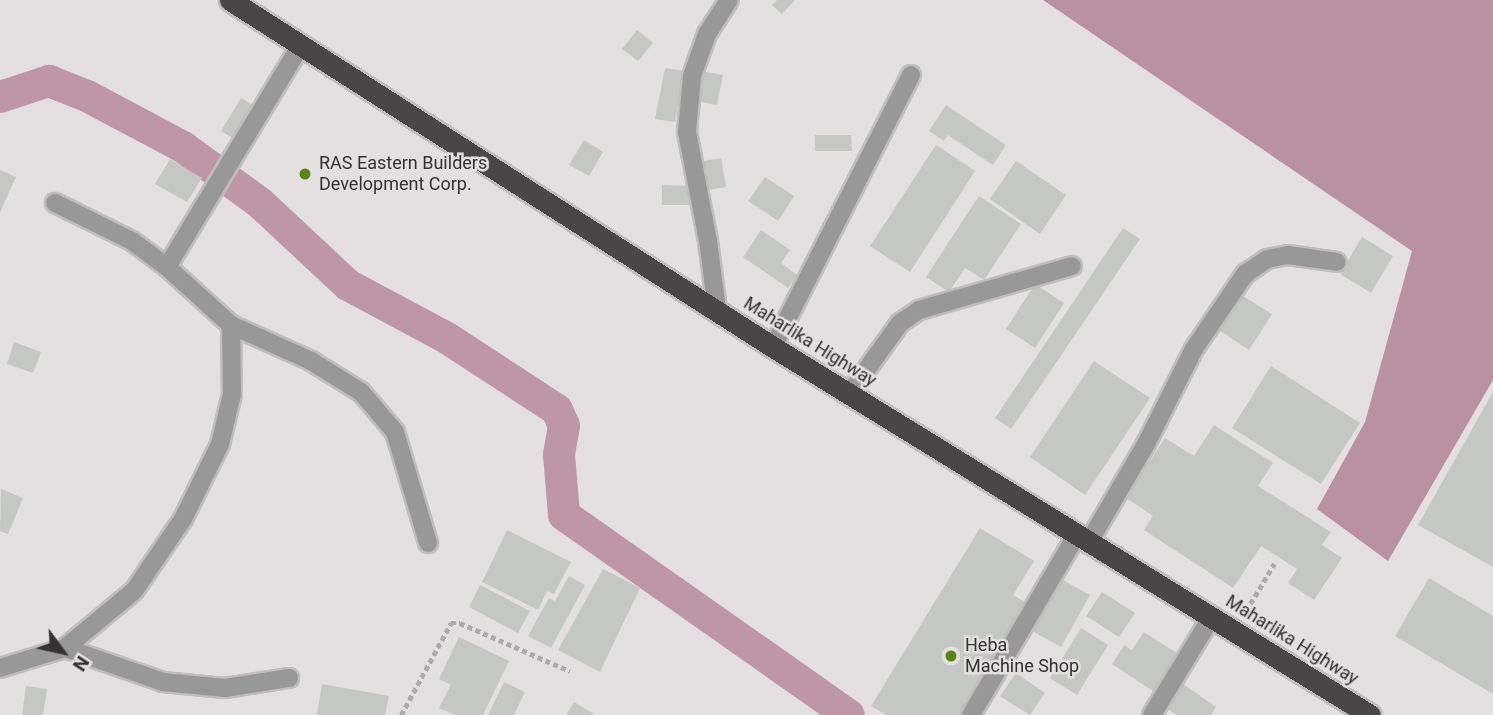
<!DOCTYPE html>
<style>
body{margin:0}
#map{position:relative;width:1493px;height:715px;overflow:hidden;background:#e4e0e1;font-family:Roboto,sans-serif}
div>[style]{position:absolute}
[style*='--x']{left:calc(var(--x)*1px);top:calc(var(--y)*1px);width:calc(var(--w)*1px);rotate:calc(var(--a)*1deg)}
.forest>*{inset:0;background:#ba91a3}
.canal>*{height:32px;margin:-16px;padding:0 16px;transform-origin:16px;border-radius:16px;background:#be96a7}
.building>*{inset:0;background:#c5c7c4}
.path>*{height:4.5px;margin-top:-2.25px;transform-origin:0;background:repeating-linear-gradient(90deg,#aeaaab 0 5px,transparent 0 8.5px)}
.roads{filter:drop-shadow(2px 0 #c1bdbe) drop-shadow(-2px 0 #c1bdbe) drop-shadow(0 2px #c1bdbe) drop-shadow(0 -2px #c1bdbe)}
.minor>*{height:18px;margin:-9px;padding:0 9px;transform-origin:9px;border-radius:9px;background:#999898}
.highway>*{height:21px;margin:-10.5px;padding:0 10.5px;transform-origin:10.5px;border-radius:10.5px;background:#494648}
.dots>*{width:19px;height:19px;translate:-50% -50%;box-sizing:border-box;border:4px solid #e4e0e1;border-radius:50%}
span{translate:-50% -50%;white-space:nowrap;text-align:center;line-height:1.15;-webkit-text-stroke:5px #e4e0e1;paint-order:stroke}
.poi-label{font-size:18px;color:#333132}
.left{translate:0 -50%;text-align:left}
.street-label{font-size:18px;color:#333132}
.north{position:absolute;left:28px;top:617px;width:70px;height:70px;-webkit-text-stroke:5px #e4e0e1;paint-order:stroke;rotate:123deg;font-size:19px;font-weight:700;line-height:28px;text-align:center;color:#333132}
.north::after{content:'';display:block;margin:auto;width:24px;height:32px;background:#333132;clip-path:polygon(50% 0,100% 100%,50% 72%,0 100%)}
</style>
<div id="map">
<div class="forest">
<div style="clip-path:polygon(1043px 0,1493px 0,1493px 380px,1388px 561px,1317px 509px,1365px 422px,1412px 251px)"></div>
</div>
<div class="canal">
<div style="--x:0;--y:97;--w:52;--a:-18.1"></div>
<div style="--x:49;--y:81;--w:41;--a:21.5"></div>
<div style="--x:87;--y:96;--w:109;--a:28"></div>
<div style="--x:183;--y:147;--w:95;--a:36"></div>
<div style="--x:260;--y:203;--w:120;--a:43"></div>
<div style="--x:348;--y:285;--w:112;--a:28.2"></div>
<div style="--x:447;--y:338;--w:131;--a:33.2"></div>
<div style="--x:557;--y:410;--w:17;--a:66"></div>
<div style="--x:564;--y:426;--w:29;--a:100"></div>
<div style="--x:559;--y:455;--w:60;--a:85.2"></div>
<div style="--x:564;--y:515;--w:348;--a:35.1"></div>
</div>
<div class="building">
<div style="clip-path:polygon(777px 0,795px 0,782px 14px,772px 5px)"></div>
<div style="clip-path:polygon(637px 30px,653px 43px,638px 61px,622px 49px)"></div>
<div style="clip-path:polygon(665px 68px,684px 71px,675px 122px,655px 119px)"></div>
<div style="clip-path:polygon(702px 71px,723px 75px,717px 105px,696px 101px)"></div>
<div style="clip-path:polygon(241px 98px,256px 107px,236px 140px,221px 131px)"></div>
<div style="clip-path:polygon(946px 105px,1006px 145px,993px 165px,948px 135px,944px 141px,929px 131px)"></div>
<div style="clip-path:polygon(815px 135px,851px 135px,852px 151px,815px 151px)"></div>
<div style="clip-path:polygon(584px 140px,603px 152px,589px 176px,569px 165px)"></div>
<div style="clip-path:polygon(936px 145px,975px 171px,910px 272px,870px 246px)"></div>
<div style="clip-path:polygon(721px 158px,726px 187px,708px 190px,703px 161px)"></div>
<div style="clip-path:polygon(170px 159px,202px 178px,187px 202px,155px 184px)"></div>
<div style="clip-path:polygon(1016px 161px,1066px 195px,1040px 234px,990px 199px)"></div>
<div style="clip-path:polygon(0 170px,16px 177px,0 212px)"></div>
<div style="clip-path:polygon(765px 177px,794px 196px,778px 221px,748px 201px)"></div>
<div style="clip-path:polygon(662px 185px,691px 186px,690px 205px,662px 205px)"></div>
<div style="clip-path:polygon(979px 196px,1021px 224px,984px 280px,965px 268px,949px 292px,926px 277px)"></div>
<div style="clip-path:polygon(1123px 228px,1140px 239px,1011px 429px,995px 418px)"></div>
<div style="clip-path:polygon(761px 230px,790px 250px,781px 263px,797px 275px,788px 288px,743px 257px)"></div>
<div style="clip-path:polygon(1362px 237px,1393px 256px,1371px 293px,1340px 274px)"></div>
<div style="clip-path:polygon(1035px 284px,1064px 303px,1035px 348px,1006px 329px)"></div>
<div style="clip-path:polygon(1243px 296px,1272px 314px,1249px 350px,1220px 331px)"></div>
<div style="clip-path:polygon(14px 342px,41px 352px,33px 373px,7px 364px)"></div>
<div style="clip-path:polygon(1094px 361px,1150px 398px,1085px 495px,1030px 457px)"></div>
<div style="clip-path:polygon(1271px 366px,1360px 423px,1321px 484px,1232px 428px)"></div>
<div style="clip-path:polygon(1493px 392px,1493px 567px,1418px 525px)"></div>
<div style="clip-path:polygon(1214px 425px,1273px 463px,1258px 486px,1331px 532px,1322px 545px,1342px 558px,1314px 600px,1288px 583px,1297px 569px,1261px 546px,1233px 588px,1144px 530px,1153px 516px,1126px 498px,1165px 438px,1194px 456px)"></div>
<div style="clip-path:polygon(1px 489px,23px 498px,8px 534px,0 531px)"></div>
<div style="clip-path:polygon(980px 528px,1034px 561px,1013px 595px,1032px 606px,965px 715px,886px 715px,871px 706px)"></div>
<div style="clip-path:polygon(507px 530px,571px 562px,554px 594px,547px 591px,538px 610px,482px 582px)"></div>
<div style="clip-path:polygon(603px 569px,640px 588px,600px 672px,558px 650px)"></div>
<div style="clip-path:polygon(569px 576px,585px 585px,551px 648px,528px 636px,549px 598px,555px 601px)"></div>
<div style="clip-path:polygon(1429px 578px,1493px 616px,1493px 694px,1395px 636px)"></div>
<div style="clip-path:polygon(1061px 579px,1090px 595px,1061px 647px,1032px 631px)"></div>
<div style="clip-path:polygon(480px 585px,530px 611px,518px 633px,469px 607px)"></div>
<div style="clip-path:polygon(1102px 592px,1135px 613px,1119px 637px,1086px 616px)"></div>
<div style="clip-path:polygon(1081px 628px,1108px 645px,1077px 695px,1050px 678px)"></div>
<div style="clip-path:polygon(1144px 632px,1180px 655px,1162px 697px,1112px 664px,1124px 645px,1132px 650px)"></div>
<div style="clip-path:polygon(459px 637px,509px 661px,483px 715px,455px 715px,439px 708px,451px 685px,439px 679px)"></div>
<div style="clip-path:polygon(1016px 673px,1045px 693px,1030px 715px,1000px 696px)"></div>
<div style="clip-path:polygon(504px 682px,525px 692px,514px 715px,488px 715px)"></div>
<div style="clip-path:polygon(322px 684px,389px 696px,385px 715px,317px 715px)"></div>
<div style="clip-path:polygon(1183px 684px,1216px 707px,1211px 715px,1177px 715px,1166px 708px)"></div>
<div style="clip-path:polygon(26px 686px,47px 689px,43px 715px,22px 715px)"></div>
<div style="clip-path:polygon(574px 702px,595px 715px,566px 715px)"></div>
</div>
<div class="path">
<div style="--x:1246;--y:611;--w:55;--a:-59.2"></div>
<div style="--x:401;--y:715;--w:105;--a:-61.5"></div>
<div style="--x:451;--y:623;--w:9;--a:0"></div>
<div style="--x:460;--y:623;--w:120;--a:23.6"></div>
</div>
<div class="roads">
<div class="minor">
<div style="--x:167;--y:267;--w:259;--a:-58.9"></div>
<div style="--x:717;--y:310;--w:70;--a:-97.4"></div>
<div style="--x:708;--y:241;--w:111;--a:-100.9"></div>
<div style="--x:687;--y:132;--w:56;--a:-84.9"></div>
<div style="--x:692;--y:76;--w:45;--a:-70.3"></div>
<div style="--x:707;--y:34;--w:40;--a:-57.1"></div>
<div style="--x:231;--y:325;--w:88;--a:24.2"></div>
<div style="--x:311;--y:361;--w:59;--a:31.8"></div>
<div style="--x:361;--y:392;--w:52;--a:49.6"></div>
<div style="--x:395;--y:432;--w:116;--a:73.4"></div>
<div style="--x:773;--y:347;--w:305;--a:-63.1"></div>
<div style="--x:849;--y:394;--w:87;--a:-54.3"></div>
<div style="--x:900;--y:323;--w:23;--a:-34"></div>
<div style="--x:919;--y:310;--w:159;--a:-16"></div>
<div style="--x:1089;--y:542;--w:113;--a:-59.8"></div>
<div style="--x:1146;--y:444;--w:106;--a:-63.2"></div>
<div style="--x:1194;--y:349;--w:91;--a:-55.8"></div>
<div style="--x:1245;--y:274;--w:27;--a:-34"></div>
<div style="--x:1267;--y:259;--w:21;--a:-11"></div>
<div style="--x:1288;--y:255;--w:49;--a:8.1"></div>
<div style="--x:65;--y:648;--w:104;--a:19.1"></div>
<div style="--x:163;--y:682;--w:62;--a:5.5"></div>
<div style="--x:225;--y:688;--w:65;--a:-8.9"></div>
<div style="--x:0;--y:668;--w:68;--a:-17.1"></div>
<div style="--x:65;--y:648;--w:89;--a:-39.6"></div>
<div style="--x:134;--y:591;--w:87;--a:-55.8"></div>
<div style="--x:183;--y:519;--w:84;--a:-63.7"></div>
<div style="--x:220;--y:444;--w:51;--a:-76.5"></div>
<div style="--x:232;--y:394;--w:69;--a:-90.8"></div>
<div style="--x:231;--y:325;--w:86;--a:-137.8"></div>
<div style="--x:167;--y:267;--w:44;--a:-143.4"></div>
<div style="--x:132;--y:241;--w:86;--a:-153.7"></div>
<div style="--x:971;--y:715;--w:210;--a:-59.6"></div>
<div style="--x:1152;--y:715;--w:114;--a:-58.7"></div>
</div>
<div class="highway">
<div style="--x:230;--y:0;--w:644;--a:32.58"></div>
<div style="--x:773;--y:347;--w:701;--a:31.65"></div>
</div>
</div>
<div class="dots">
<div style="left:305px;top:174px;background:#588514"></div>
<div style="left:951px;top:656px;background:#588514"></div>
</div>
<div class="poi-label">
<span class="left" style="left:319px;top:174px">RAS Eastern Builders<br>Development Corp.</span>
<span class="left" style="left:965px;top:656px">Heba<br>Machine Shop</span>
</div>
<div class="street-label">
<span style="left:810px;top:342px;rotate:32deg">Maharlika Highway</span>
<span style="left:1292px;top:640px;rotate:32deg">Maharlika Highway</span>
</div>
<div class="north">N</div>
</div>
